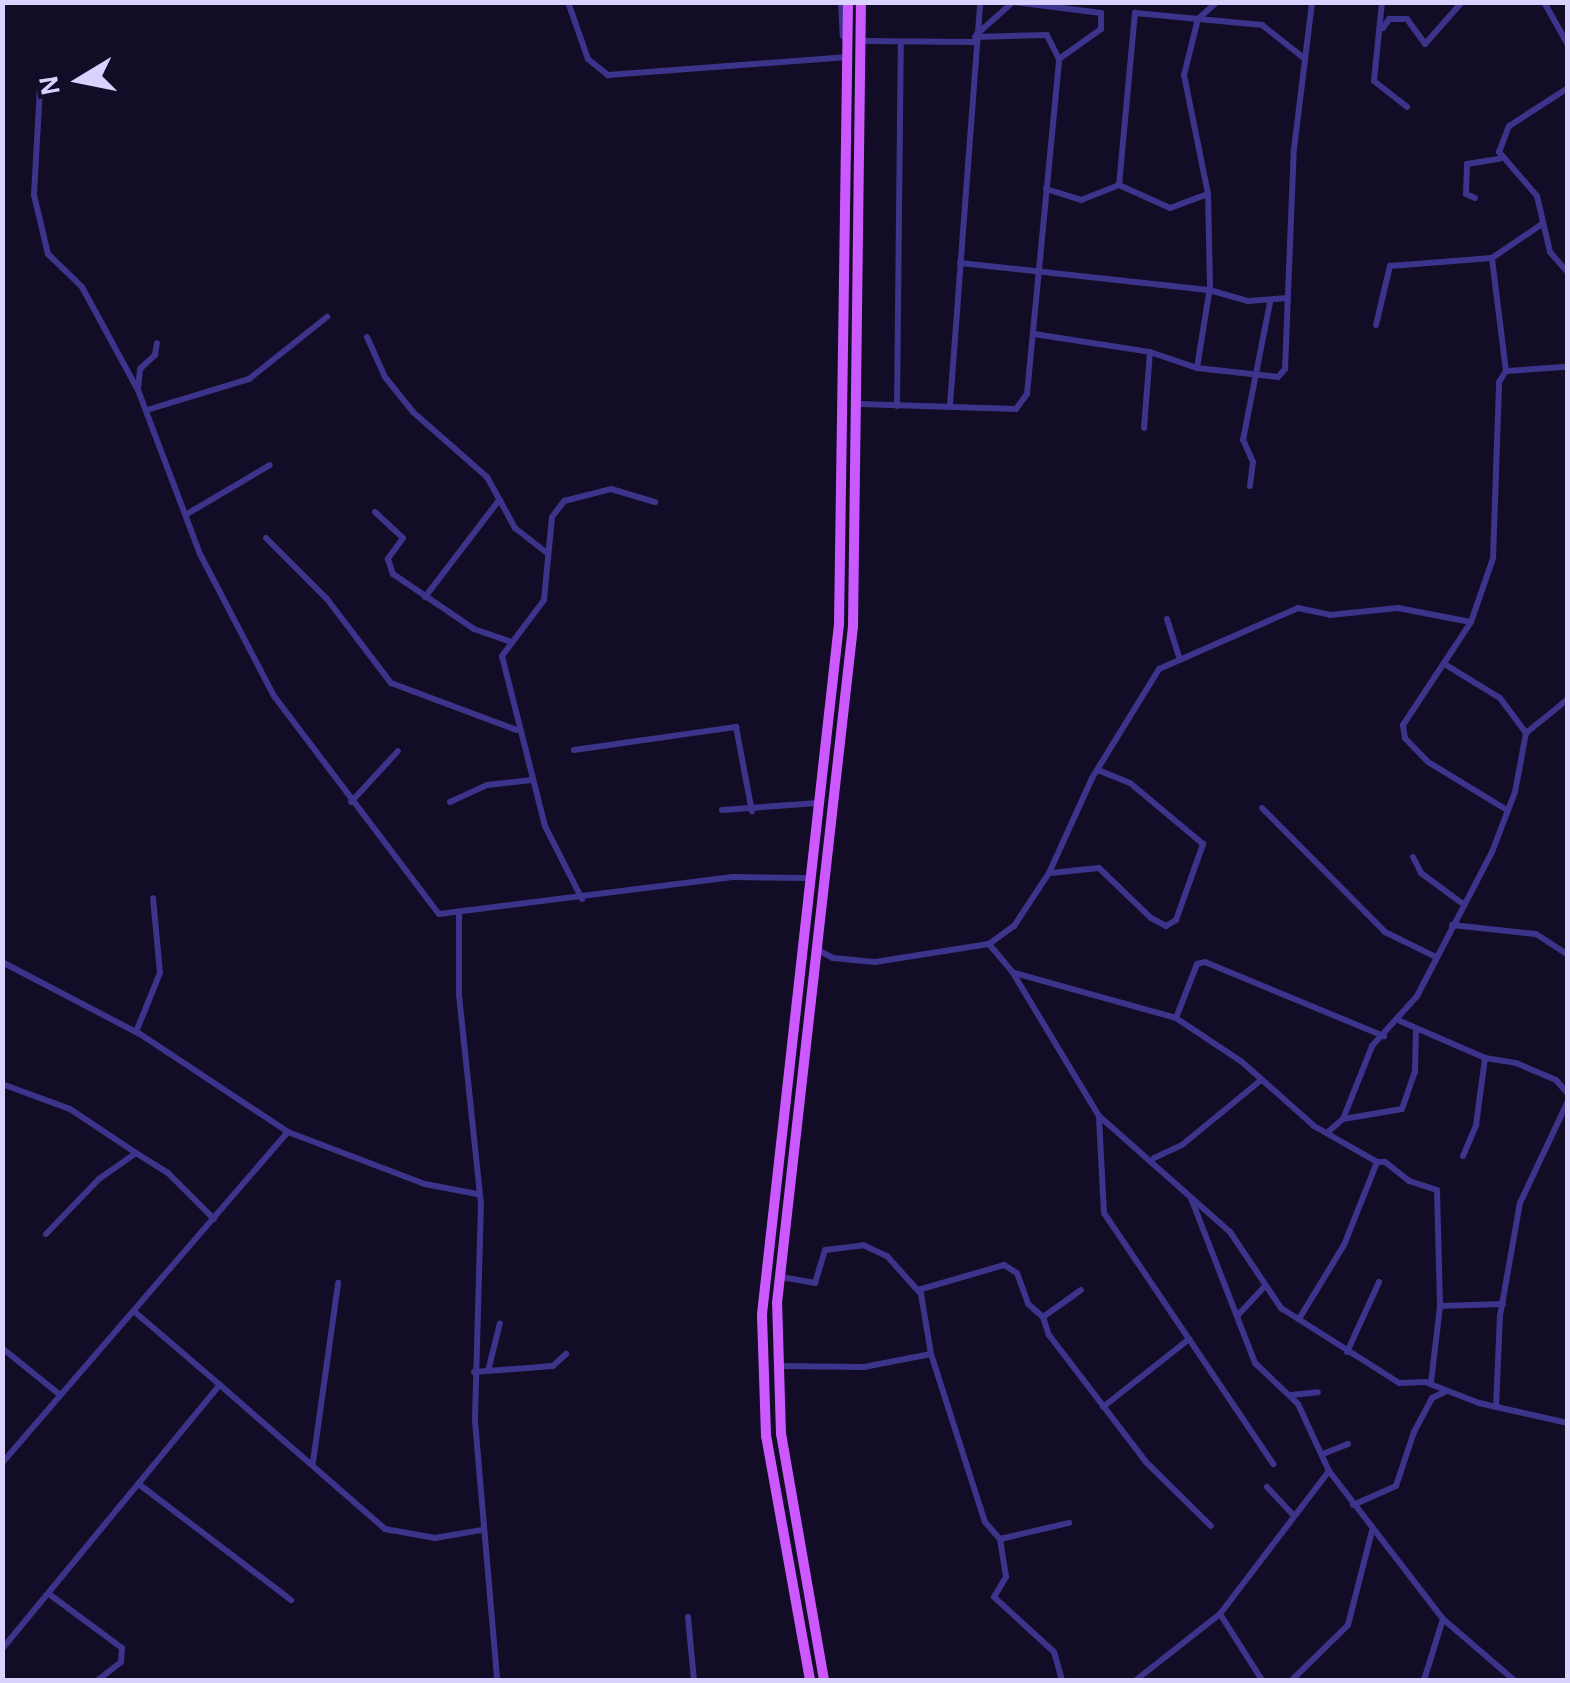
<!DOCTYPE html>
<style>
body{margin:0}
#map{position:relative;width:1570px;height:1683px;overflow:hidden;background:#120c26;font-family:"Alegreya Sans",sans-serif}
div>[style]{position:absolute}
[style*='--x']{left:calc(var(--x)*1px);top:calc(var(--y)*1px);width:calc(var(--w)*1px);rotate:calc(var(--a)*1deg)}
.minor>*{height:6px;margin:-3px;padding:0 3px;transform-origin:3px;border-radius:3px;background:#3c338a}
.primary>*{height:10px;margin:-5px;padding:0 5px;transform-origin:5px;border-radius:5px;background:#cc58ff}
span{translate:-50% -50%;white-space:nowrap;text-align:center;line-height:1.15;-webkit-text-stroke:8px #120c26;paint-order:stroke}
.frame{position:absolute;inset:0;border:5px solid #dad1ff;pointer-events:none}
.north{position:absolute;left:30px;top:30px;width:100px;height:100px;-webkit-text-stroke:8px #120c26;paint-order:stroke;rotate:260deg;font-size:28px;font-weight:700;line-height:40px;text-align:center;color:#dad1ff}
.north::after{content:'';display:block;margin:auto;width:35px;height:45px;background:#dad1ff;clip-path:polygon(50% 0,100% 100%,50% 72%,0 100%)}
</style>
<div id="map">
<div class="minor">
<div style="--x:568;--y:2;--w:60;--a:70.7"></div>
<div style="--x:588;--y:59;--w:26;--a:39"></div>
<div style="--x:608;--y:75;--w:241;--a:-4.3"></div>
<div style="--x:841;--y:2;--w:34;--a:87"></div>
<div style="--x:1014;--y:2;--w:88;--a:7.2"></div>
<div style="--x:1101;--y:13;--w:16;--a:90"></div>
<div style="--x:1101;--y:29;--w:52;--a:144.5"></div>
<div style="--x:1382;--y:2;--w:79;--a:95.8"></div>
<div style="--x:1374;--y:81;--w:42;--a:38.2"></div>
<div style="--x:1544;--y:2;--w:49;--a:60.8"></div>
<div style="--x:1383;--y:28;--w:11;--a:-56"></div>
<div style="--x:1389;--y:19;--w:18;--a:0"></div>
<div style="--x:1407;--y:19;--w:31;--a:54"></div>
<div style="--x:1425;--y:44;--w:56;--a:-48.6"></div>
<div style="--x:977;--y:34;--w:48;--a:-41.6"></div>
<div style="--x:862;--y:41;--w:112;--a:0.5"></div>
<div style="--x:40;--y:87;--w:108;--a:93.2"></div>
<div style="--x:34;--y:195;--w:61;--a:76.7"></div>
<div style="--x:48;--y:254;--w:47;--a:44.1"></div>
<div style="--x:82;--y:287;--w:117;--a:61.5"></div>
<div style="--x:138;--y:390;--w:175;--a:69.3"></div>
<div style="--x:200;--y:554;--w:160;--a:62.5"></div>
<div style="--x:274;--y:696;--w:273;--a:52.9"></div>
<div style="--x:439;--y:914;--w:296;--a:-7.2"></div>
<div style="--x:733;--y:877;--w:76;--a:0.8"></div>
<div style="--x:1568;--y:88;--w:70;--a:147.2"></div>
<div style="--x:1509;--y:126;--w:28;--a:111"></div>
<div style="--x:1499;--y:152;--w:58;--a:49.2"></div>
<div style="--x:1537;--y:196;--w:57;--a:76.9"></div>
<div style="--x:1550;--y:252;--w:28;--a:49"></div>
<div style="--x:1119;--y:185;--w:173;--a:-84.7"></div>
<div style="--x:1135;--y:13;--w:128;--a:5.4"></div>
<div style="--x:1262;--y:25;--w:53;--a:38.2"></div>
<div style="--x:1119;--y:185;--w:56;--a:24.3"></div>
<div style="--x:1170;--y:208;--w:40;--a:-20.2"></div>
<div style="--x:1046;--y:189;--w:37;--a:17"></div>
<div style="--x:1081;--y:200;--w:41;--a:-21.5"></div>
<div style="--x:1475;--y:198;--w:10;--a:-156"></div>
<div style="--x:1466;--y:194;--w:30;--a:-88"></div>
<div style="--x:1467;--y:164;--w:33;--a:-9"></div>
<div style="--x:960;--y:263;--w:250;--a:6.2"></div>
<div style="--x:1209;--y:290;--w:41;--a:15.8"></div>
<div style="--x:1248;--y:301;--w:40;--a:-4.3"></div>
<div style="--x:1376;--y:325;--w:61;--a:-76.7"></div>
<div style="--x:1390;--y:266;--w:102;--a:-4.5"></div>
<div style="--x:1034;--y:334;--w:117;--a:8.8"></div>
<div style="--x:1150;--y:352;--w:50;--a:18.8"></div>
<div style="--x:1197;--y:368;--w:81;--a:6.3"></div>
<div style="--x:1278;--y:377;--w:11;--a:-49"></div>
<div style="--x:1285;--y:369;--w:220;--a:-87.7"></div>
<div style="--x:1294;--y:149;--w:148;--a:-83"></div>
<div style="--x:367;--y:337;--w:44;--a:65.8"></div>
<div style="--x:385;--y:377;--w:45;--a:51.3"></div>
<div style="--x:413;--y:412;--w:98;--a:41.3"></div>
<div style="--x:487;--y:477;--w:58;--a:61.2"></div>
<div style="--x:515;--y:528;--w:41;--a:38"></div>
<div style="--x:1568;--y:360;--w:26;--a:90"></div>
<div style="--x:1197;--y:368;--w:82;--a:-80.9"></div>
<div style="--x:1210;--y:287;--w:93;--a:-91.2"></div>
<div style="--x:1208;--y:194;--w:121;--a:-101.4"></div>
<div style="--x:1184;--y:75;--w:58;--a:-76"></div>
<div style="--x:1198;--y:19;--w:25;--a:-42"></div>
<div style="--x:1506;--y:371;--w:114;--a:-97.1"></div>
<div style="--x:1492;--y:258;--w:60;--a:-34.2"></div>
<div style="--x:138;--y:389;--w:20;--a:-84"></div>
<div style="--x:140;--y:369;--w:21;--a:-43"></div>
<div style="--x:155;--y:355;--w:12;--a:-81"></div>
<div style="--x:860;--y:404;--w:156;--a:1.8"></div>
<div style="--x:1016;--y:409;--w:19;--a:-54"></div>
<div style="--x:1027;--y:394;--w:337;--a:-84.5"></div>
<div style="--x:1059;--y:59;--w:27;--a:-117"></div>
<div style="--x:1047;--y:35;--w:72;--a:178.4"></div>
<div style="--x:950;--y:405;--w:404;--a:-85.7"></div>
<div style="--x:897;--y:406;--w:364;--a:-89.4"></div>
<div style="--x:147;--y:410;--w:107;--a:-16.9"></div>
<div style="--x:249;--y:379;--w:100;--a:-38.5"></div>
<div style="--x:1144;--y:428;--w:76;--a:-85.5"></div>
<div style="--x:1250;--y:486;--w:24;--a:-83"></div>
<div style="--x:1253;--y:462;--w:24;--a:-114"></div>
<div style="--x:1243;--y:440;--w:141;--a:-78.9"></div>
<div style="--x:375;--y:512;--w:38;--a:43"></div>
<div style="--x:403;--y:538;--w:26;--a:126"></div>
<div style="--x:388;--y:559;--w:16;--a:72"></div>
<div style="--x:393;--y:574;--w:98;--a:34.2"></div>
<div style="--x:474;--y:629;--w:37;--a:19"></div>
<div style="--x:187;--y:514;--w:96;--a:-30.6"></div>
<div style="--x:266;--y:538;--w:86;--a:45"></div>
<div style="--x:327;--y:599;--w:106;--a:52.7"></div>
<div style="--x:391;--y:683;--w:134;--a:20.5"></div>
<div style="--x:425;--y:597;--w:123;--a:-52.6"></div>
<div style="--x:1167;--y:619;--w:43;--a:72.4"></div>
<div style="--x:1446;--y:665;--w:63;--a:31.4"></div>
<div style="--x:1500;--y:698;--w:44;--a:53.4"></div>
<div style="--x:574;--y:750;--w:164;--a:-8.1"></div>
<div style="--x:736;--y:727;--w:86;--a:79.3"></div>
<div style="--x:351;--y:802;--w:69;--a:-47.3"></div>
<div style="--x:450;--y:802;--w:41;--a:-24.7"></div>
<div style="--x:487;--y:785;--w:45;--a:-6.3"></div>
<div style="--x:1262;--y:808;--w:175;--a:45.2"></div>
<div style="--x:1385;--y:932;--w:57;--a:26.1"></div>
<div style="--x:722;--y:810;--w:96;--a:-4.2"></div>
<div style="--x:1507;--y:810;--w:92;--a:-148.7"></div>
<div style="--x:1428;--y:762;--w:33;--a:-134"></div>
<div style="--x:1405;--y:738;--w:13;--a:-99"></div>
<div style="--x:1403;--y:725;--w:123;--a:-56.6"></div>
<div style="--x:1471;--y:622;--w:68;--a:-71"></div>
<div style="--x:1493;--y:558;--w:176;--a:-88"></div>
<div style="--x:1499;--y:382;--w:13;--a:-58"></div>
<div style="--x:1506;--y:371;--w:58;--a:-3.9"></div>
<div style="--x:1413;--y:857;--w:18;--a:63"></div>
<div style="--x:1421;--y:873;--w:52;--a:36.4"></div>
<div style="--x:1051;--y:873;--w:48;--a:-5.9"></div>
<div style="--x:1099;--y:868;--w:72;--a:43.9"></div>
<div style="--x:1151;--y:918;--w:17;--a:28"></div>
<div style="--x:1166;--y:926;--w:12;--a:-31"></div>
<div style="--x:1176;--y:920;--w:81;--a:-70.4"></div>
<div style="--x:1203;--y:844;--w:95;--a:-140.1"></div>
<div style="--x:1130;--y:783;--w:35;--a:-158"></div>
<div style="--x:582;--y:899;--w:82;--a:-116.9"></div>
<div style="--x:545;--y:826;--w:175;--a:-104.2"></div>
<div style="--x:502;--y:656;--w:70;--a:-53.1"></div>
<div style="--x:544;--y:600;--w:83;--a:-84.5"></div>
<div style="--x:552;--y:517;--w:20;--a:-53"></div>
<div style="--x:564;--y:501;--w:49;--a:-14.3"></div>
<div style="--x:611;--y:489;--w:46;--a:16.5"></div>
<div style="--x:459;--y:915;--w:80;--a:90"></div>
<div style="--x:459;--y:995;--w:209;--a:84"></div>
<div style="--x:481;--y:1203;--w:218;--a:91.6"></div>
<div style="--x:475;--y:1421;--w:260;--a:85.1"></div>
<div style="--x:1452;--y:925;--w:84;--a:6.1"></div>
<div style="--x:1536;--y:934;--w:38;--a:33"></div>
<div style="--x:989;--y:944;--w:31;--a:-36"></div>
<div style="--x:1014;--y:926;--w:64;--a:-56.6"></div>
<div style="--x:1049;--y:873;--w:104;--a:-65.6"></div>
<div style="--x:1092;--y:778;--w:128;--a:-58.4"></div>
<div style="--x:1159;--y:669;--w:152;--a:-23.7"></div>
<div style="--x:1298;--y:608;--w:33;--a:12"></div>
<div style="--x:1330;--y:615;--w:68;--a:-5.9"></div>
<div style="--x:1398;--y:608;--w:74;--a:10.9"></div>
<div style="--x:818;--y:950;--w:17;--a:28"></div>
<div style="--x:833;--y:958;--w:42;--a:5.4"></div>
<div style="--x:875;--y:962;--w:115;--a:-9"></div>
<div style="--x:989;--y:944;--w:38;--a:50"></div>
<div style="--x:1013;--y:973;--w:167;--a:59"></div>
<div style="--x:1099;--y:1116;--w:175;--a:41.5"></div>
<div style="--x:1230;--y:1232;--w:92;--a:56.1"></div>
<div style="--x:1281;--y:1308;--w:140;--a:32.4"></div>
<div style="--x:1399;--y:1383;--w:26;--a:-2"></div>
<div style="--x:1425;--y:1382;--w:58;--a:21.3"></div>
<div style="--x:1479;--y:1403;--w:91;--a:12.7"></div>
<div style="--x:2;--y:962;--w:156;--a:27.6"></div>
<div style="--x:140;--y:1034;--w:178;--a:33.5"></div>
<div style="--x:1015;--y:973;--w:167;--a:15.6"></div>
<div style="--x:1176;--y:1018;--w:79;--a:33.7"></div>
<div style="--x:1242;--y:1062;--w:96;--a:41.6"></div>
<div style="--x:1314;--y:1126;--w:73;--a:29.7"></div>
<div style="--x:1176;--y:1018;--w:58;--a:-68.7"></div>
<div style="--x:1197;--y:964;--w:8;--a:-14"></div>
<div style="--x:1205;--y:962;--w:194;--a:22.5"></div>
<div style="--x:1400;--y:1021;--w:93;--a:23.5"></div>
<div style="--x:1485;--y:1058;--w:31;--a:9"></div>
<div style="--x:1516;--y:1063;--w:43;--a:23"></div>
<div style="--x:1556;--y:1080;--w:18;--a:49"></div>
<div style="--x:136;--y:1032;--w:64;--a:-67.9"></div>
<div style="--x:160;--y:973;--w:75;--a:-95.3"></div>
<div style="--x:2;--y:1084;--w:72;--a:20.2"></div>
<div style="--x:70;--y:1109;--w:79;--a:33.7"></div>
<div style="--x:1099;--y:1118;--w:95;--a:87"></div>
<div style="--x:1104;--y:1213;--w:303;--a:56"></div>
<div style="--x:1343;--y:1119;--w:60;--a:-9.6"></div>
<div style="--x:1402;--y:1109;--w:39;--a:-71"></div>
<div style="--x:1415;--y:1072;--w:43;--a:-88.7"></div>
<div style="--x:1329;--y:1131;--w:18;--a:-41"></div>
<div style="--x:1343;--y:1119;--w:79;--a:-68.3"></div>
<div style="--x:1372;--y:1046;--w:67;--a:-48"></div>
<div style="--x:1417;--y:996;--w:162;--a:-62.5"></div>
<div style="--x:1492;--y:852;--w:64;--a:-69"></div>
<div style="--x:1515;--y:792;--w:60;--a:-79.4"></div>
<div style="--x:1526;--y:733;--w:54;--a:-39"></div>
<div style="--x:1463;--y:1156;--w:34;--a:-67"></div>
<div style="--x:1476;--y:1125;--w:68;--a:-82.3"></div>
<div style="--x:1154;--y:1158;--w:31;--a:-25"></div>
<div style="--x:1182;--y:1145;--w:102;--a:-39.4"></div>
<div style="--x:1191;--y:1198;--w:177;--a:68.8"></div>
<div style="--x:1255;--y:1363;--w:59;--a:43.6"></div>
<div style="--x:1298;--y:1404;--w:74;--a:65.2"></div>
<div style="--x:1329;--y:1471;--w:187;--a:52.4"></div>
<div style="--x:1443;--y:1619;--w:94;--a:40.7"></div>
<div style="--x:46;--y:1234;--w:76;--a:-46.1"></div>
<div style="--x:99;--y:1179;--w:45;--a:-35.1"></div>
<div style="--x:136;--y:1153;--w:38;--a:32"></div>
<div style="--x:168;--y:1173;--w:65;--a:45"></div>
<div style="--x:781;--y:1277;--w:35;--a:10"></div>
<div style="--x:815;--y:1283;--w:34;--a:-73"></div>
<div style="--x:825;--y:1250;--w:38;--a:-7"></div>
<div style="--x:863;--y:1245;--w:26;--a:25"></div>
<div style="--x:887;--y:1256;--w:51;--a:48.2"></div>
<div style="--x:921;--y:1294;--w:61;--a:80.5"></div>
<div style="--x:931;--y:1354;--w:176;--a:72.2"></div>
<div style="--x:985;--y:1522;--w:23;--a:49"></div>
<div style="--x:1000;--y:1539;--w:38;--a:81"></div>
<div style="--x:1006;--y:1577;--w:23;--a:121"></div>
<div style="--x:994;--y:1597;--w:81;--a:42.5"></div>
<div style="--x:1054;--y:1652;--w:29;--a:74"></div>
<div style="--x:918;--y:1290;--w:90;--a:-16.2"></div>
<div style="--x:1004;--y:1265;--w:15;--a:32"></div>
<div style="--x:1017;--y:1273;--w:33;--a:70"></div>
<div style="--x:1028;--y:1304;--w:20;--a:41"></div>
<div style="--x:1081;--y:1290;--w:47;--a:144.6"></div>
<div style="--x:1043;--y:1317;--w:19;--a:72"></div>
<div style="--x:1049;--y:1335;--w:160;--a:52.6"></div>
<div style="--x:1146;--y:1462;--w:91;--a:44.6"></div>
<div style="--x:1440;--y:1306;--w:63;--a:-1.8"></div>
<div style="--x:1238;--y:1315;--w:40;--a:-47"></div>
<div style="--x:1299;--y:1319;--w:87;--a:-58.7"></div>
<div style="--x:1344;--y:1245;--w:89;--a:-68.3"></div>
<div style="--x:1377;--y:1162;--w:8;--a:0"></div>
<div style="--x:1385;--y:1162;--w:31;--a:38"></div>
<div style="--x:1409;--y:1181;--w:29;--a:18"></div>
<div style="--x:1437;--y:1190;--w:116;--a:88.5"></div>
<div style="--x:1440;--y:1306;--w:78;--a:96.7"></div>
<div style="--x:2;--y:1348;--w:73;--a:38.9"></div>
<div style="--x:1347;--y:1352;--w:77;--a:-65.4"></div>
<div style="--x:779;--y:1366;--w:85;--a:0.7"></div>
<div style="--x:864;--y:1367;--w:68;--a:-11"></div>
<div style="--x:488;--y:1371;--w:49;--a:-76"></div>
<div style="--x:474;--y:1372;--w:79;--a:-4.3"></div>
<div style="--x:553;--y:1366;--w:18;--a:-43"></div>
<div style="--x:220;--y:1385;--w:219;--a:41.1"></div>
<div style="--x:385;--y:1529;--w:51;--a:10.2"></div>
<div style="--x:435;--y:1538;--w:48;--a:-9.7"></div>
<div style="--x:1291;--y:1395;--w:27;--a:-6"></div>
<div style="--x:1103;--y:1407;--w:110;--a:-38.3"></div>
<div style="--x:1496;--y:1407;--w:91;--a:-87.5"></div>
<div style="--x:1500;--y:1316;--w:115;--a:-80"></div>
<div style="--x:1520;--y:1203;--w:113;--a:-64.8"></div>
<div style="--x:1323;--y:1454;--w:27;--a:-22"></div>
<div style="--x:313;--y:1462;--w:181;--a:-82"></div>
<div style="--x:2;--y:1463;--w:437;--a:-49.2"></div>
<div style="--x:288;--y:1132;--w:147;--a:20.8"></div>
<div style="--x:425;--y:1184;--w:53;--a:10.9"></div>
<div style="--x:140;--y:1485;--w:190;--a:37.3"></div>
<div style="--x:1267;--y:1487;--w:37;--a:47"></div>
<div style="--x:1353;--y:1505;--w:47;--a:-23.8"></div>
<div style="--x:1396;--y:1486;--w:57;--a:-71.6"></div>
<div style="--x:1414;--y:1432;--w:38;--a:-62"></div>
<div style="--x:1432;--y:1398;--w:14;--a:-25"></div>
<div style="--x:1000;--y:1539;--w:71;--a:-13.1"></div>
<div style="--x:49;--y:1594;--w:91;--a:36.5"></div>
<div style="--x:122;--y:1648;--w:14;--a:94"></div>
<div style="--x:121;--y:1662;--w:29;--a:142"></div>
<div style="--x:1220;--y:1614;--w:78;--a:57.5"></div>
<div style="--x:688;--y:1617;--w:63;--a:84.6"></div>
<div style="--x:2;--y:1649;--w:342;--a:-50.5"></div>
<div style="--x:220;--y:1385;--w:111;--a:-139.4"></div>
<div style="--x:1136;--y:1680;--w:107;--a:-38.2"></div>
<div style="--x:1220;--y:1614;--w:180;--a:-52.7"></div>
<div style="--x:1292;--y:1680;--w:78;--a:-44.5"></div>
<div style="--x:1348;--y:1625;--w:97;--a:-75.7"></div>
<div style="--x:1424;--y:1680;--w:64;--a:-72.7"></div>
</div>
<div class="primary">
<div style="--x:810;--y:1680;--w:248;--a:-100.2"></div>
<div style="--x:766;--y:1436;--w:122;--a:-91.9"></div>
<div style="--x:762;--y:1314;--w:694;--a:-83.63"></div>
<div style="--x:839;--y:624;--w:622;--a:-89.17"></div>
<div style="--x:824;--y:1680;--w:250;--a:-99.9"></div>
<div style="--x:781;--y:1434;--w:131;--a:-91.7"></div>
<div style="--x:777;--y:1303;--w:681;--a:-83.59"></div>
<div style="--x:853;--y:626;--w:624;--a:-89.27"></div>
</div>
<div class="frame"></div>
<div class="north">N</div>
</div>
